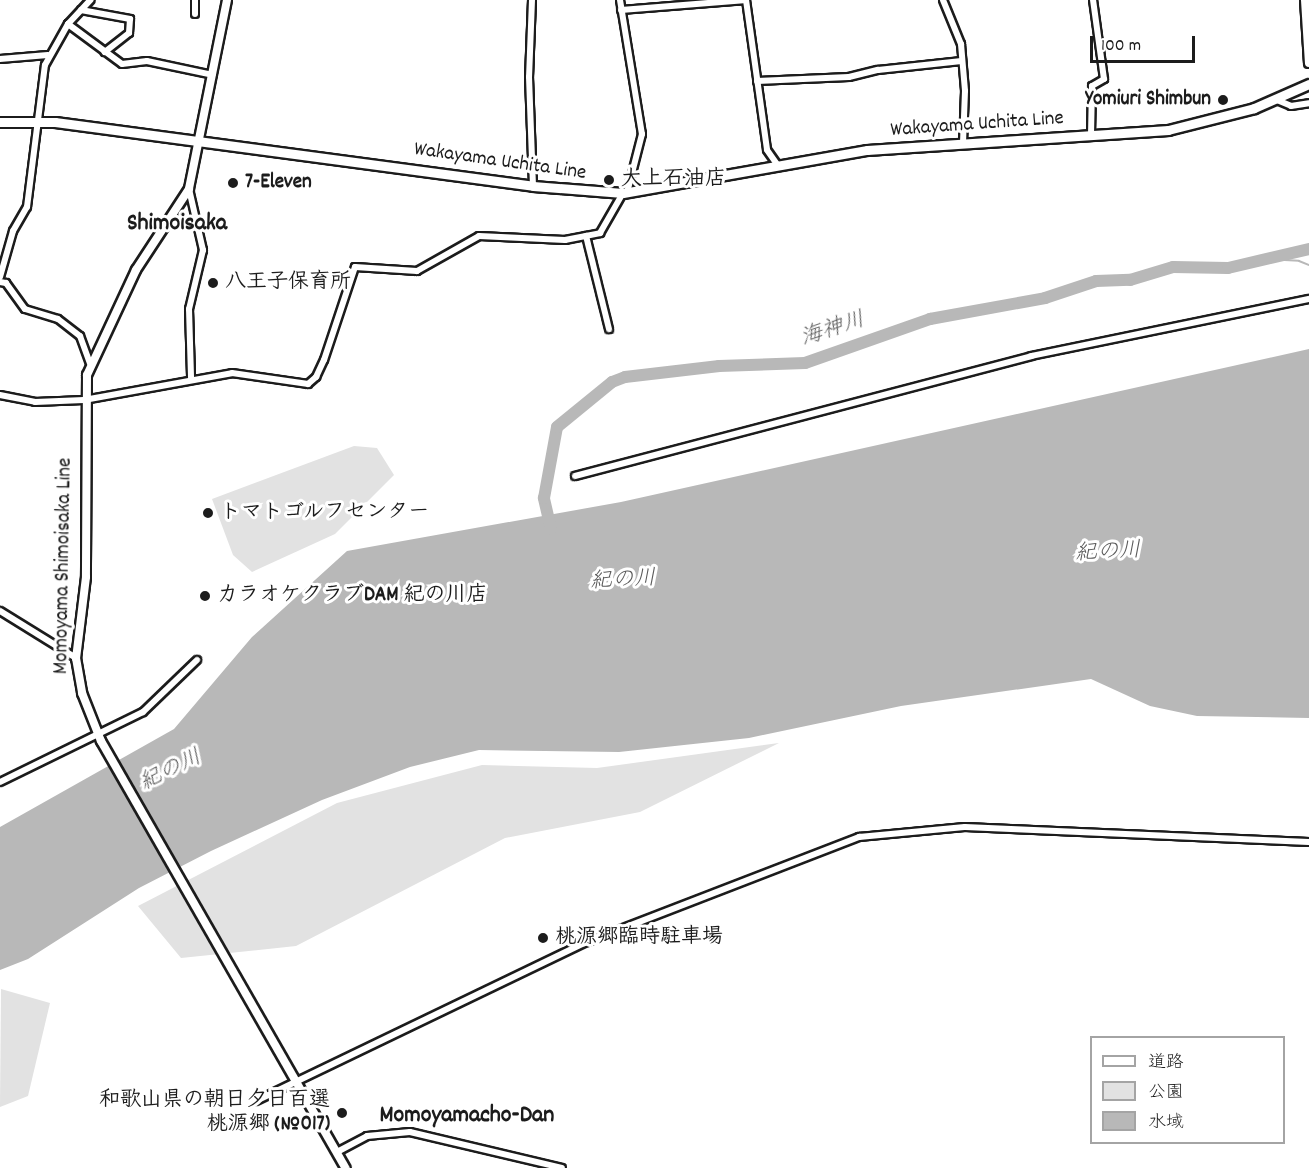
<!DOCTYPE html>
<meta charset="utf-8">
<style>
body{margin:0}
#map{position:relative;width:1309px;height:1168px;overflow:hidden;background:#fff;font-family:Dekko,"Klee One",sans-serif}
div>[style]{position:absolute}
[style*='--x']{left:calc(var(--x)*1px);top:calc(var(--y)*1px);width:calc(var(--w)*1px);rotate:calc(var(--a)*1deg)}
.green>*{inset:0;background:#e2e2e2}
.water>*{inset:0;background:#b8b8b8}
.stream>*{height:2px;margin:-1px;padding:0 1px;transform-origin:1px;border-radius:1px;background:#b8b8b8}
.river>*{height:12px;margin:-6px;padding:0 6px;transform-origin:6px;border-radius:6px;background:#b8b8b8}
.roads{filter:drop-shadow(2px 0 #1c1c1c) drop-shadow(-2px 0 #1c1c1c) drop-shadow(0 2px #1c1c1c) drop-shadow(0 -2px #1c1c1c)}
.street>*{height:6px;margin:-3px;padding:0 3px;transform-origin:3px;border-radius:3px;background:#fff}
.secondary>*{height:8px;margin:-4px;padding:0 4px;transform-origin:4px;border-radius:4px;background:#fff}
.primary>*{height:9px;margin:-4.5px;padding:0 4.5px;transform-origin:4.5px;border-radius:4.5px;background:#fff}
.dots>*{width:16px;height:16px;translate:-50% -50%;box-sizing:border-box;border:3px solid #fff;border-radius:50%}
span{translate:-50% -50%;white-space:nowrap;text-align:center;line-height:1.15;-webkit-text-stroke:6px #fff;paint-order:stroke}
.poi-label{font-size:21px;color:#1c1c1c;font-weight:700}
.right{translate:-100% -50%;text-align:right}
.left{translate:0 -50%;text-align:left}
.street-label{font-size:21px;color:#1c1c1c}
.water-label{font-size:22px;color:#5a5a5a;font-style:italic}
.quarter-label{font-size:24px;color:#1c1c1c;font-weight:700}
.legend{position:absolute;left:1090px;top:1036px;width:195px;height:108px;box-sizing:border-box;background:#fff;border:2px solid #a4a4a4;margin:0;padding:8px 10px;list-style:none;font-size:18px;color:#1c1c1c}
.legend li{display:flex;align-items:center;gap:12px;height:30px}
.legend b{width:30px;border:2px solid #a4a4a4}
.scale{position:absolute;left:1090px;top:36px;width:105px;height:27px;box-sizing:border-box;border:3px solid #1c1c1c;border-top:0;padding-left:8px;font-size:18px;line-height:21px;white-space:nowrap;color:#1c1c1c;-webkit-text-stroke:4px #fff;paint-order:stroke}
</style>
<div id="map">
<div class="green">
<div style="clip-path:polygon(354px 446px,377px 448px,394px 475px,335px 534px,252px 572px,233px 555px,212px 499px)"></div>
<div style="clip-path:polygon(779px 743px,640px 812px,505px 838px,296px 946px,181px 958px,138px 906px,337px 803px,482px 765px,597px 768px)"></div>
<div style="clip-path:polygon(1px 989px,50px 1003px,28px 1096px,0 1107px)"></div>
</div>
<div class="water">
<div style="clip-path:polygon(1309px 349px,1309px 718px,1197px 716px,1150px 706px,1091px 679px,901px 706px,749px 738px,619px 752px,479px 750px,410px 767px,322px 800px,211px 851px,139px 888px,28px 959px,0 970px,0 827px,174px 729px,252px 637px,347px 551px,621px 502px)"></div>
</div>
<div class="stream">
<div style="--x:1265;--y:259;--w:34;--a:3"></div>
<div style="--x:1299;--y:261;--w:11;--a:22"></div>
</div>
<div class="river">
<div style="--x:551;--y:529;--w:32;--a:-103"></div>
<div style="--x:544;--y:498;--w:72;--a:-79.6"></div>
<div style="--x:557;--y:427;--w:71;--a:-39.3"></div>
<div style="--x:612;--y:382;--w:14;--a:-21"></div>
<div style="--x:625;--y:377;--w:95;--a:-6.7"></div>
<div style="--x:719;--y:366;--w:86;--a:-2"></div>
<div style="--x:805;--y:363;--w:133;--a:-19.4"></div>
<div style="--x:930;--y:319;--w:117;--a:-10.3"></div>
<div style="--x:1045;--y:298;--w:54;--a:-18.4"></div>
<div style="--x:1096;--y:281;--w:34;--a:-2"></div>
<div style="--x:1130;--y:280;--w:45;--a:-16.8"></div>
<div style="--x:1173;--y:267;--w:55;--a:1"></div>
<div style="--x:1228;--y:268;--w:83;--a:-13.2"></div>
</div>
<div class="roads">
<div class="street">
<div style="--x:195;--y:0;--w:14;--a:90"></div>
<div style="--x:532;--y:0;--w:77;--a:92.2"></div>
<div style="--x:529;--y:77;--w:109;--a:87.9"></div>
<div style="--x:620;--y:0;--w:136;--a:80.7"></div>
<div style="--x:642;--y:134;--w:61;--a:104.3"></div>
<div style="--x:746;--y:0;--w:151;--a:82"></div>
<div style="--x:767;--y:150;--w:19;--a:55"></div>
<div style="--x:943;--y:0;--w:48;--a:67.8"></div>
<div style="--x:961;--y:44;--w:47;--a:85.1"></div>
<div style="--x:965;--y:91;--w:52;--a:92.2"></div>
<div style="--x:81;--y:10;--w:50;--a:10.4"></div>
<div style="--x:130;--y:19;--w:14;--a:94"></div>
<div style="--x:129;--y:33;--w:31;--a:142"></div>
<div style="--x:621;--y:10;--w:123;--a:-4.6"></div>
<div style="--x:68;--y:24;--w:67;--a:36.5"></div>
<div style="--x:122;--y:64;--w:25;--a:-7"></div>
<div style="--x:147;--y:61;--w:67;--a:12"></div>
<div style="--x:0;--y:59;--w:48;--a:-4.8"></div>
<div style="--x:757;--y:81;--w:92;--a:-2.5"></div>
<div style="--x:849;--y:77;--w:30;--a:-14"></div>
<div style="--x:878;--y:70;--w:84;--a:-6.1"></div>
<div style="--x:1277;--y:100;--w:15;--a:23"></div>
<div style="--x:1291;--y:106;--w:18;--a:-9"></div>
<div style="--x:1091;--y:135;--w:49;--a:-88.8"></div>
<div style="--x:1092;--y:86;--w:14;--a:-30"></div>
<div style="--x:1104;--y:79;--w:80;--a:-97.9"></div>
<div style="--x:189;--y:189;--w:63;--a:77.1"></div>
<div style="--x:203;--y:250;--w:61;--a:103.3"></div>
<div style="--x:189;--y:309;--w:69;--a:88.3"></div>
<div style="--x:586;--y:236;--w:96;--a:76.1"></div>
<div style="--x:0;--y:277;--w:48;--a:-74.2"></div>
<div style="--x:13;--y:231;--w:28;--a:-60"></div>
<div style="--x:27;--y:207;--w:143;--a:-82.8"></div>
<div style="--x:45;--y:65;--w:47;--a:-60.7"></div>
<div style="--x:68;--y:24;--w:33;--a:-47"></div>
<div style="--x:0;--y:282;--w:6;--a:9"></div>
<div style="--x:6;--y:283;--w:32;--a:54"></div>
<div style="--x:25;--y:309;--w:34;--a:17"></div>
<div style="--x:58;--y:319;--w:28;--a:38"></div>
<div style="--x:80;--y:336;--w:29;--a:70"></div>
<div style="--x:0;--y:395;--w:36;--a:11"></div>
<div style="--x:35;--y:402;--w:49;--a:-2.3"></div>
<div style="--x:84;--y:400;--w:150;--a:-10.3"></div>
<div style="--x:232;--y:373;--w:77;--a:8.2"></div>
<div style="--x:308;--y:384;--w:11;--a:-41"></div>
<div style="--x:316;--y:377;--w:19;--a:-65"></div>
<div style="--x:324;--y:360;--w:98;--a:-71.6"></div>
<div style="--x:355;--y:267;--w:62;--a:3.7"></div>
<div style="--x:417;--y:271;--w:71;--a:-29.4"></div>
<div style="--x:479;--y:236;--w:86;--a:2.7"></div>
<div style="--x:565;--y:240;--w:36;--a:-11"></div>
<div style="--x:600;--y:233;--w:46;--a:-60.1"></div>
<div style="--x:575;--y:476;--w:472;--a:-14.7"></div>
<div style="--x:1031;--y:356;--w:284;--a:-11.6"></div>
<div style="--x:0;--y:611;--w:89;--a:31.7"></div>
<div style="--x:0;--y:782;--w:159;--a:-26.1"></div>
<div style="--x:143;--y:712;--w:75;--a:-43.9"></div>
<div style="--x:256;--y:1101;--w:367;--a:-25.7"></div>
<div style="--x:587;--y:942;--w:292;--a:-21.1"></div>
<div style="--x:859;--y:837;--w:106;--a:-5.4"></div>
<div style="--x:965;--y:827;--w:344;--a:2.5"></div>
<div style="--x:337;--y:1152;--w:34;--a:-28"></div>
<div style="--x:367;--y:1136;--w:43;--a:-5.3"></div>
<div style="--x:410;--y:1132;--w:156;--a:13.3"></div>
</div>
<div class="secondary">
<div style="--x:227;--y:0;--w:193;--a:101.4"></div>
<div style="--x:189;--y:189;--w:97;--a:123.2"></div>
<div style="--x:136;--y:270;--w:116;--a:115"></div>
<div style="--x:87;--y:375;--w:202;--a:90.3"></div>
<div style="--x:86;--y:577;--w:82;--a:97"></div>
<div style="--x:76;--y:658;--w:36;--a:80"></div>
<div style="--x:82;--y:693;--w:52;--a:68.4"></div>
<div style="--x:101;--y:741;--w:492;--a:60.2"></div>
<div style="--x:1305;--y:0;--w:63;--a:86.4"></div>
</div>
<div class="primary">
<div style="--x:0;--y:122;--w:55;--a:0"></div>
<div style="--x:55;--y:122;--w:482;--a:7.6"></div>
<div style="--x:533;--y:186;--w:90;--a:4.4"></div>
<div style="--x:623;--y:193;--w:248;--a:-10"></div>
<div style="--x:867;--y:150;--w:302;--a:-3.8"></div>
<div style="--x:1168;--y:130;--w:89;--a:-14.3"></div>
<div style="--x:1254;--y:108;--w:60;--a:-23.6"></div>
</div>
</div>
<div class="dots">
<div style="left:1223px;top:100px;background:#1c1c1c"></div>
<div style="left:609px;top:180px;background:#1c1c1c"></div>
<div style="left:233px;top:183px;background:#1c1c1c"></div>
<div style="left:213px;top:283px;background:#1c1c1c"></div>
<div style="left:208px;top:513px;background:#1c1c1c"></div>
<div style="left:205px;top:596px;background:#1c1c1c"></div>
<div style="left:543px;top:938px;background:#1c1c1c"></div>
<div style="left:342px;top:1113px;background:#1c1c1c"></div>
</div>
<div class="poi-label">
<span class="right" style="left:1211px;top:100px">Yomiuri Shimbun</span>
<span class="left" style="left:621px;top:180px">大上石油店</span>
<span class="left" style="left:245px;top:183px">7-Eleven</span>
<span class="left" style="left:225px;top:283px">八王子保育所</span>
<span class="left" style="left:220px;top:513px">トマトゴルフセンター</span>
<span class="left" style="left:217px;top:596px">カラオケクラブDAM 紀の川店</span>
<span class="left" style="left:555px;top:938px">桃源郷臨時駐車場</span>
<span class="right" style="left:330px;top:1113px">和歌山県の朝日夕日百選<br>桃源郷 (№017)</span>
</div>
<div class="street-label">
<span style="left:977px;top:125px;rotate:-4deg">Wakayama Uchita Line</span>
<span style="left:500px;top:162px;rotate:8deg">Wakayama Uchita Line</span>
<span style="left:64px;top:566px;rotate:-89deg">Momoyama Shimoisaka Line</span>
</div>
<div class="water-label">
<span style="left:833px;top:330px;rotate:-18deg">海神川</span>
<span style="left:1108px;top:553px;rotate:-3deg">紀の川</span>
<span style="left:623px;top:581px;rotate:-3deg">紀の川</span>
<span style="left:171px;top:771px;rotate:-26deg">紀の川</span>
</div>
<div class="quarter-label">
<span style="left:177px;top:225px">Shimoisaka</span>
<span style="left:467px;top:1117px">Momoyamacho-Dan</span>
</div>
<ul class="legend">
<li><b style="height:8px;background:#fff"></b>道路</li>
<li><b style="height:16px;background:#e2e2e2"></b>公園</li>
<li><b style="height:16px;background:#b8b8b8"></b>水域</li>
</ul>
<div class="scale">100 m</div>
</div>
